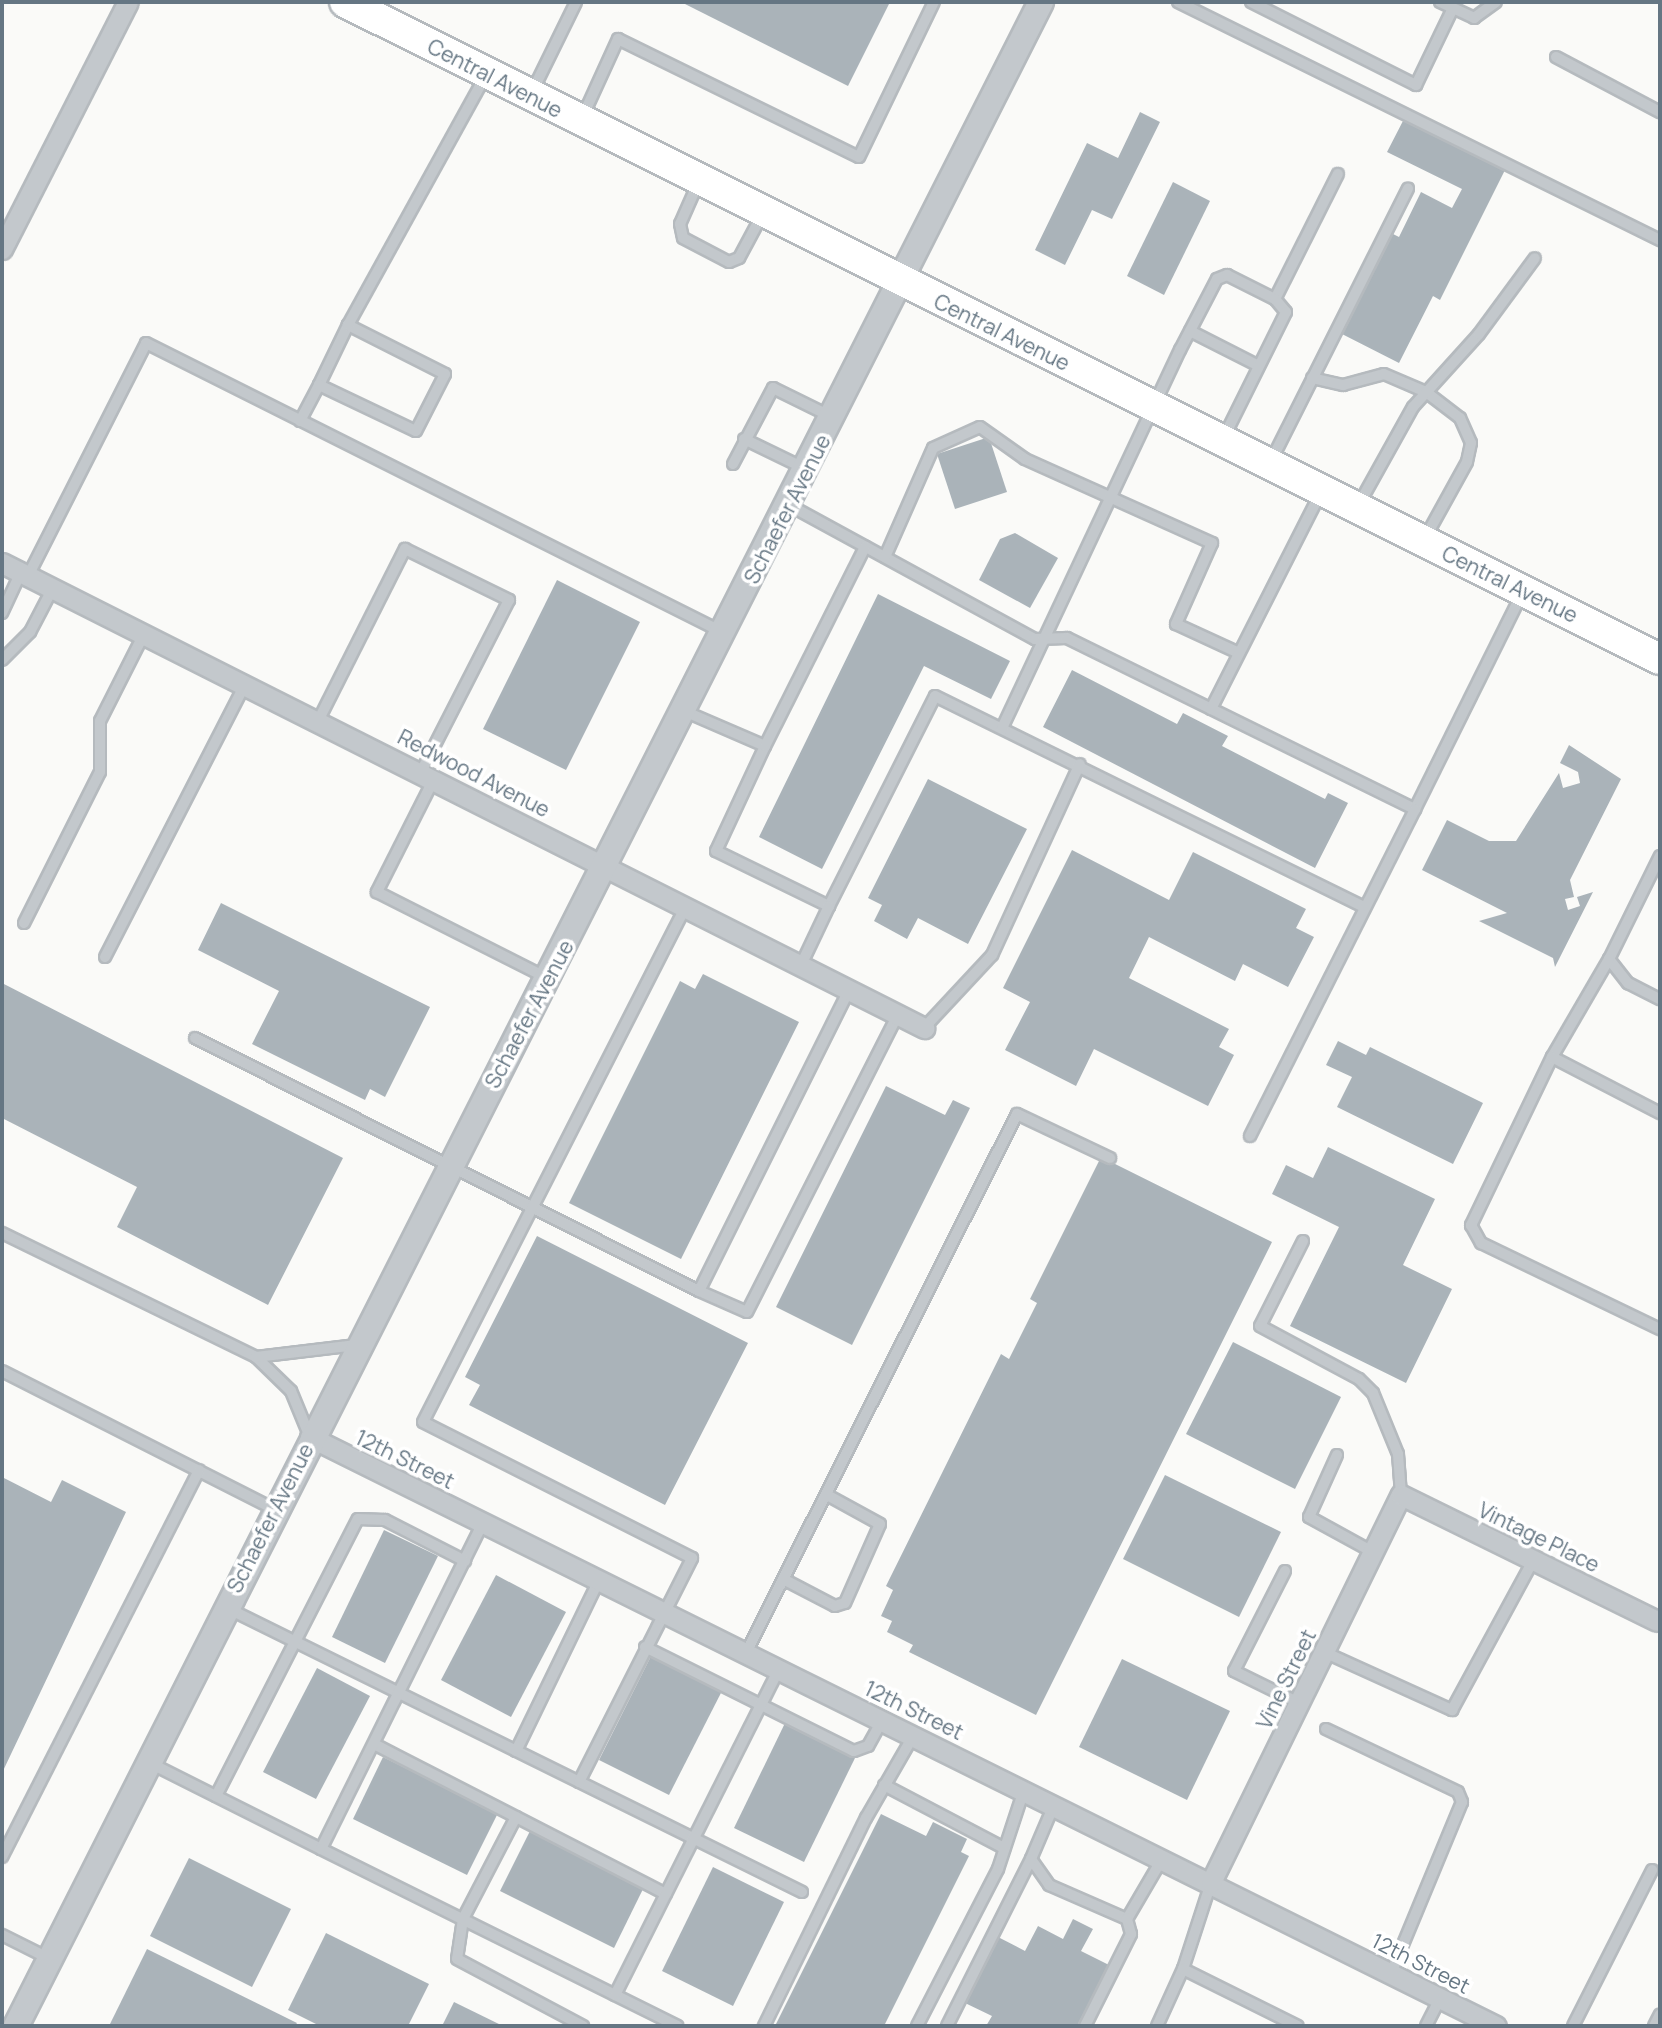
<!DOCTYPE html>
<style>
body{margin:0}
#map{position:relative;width:1662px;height:2028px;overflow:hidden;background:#fafaf8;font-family:Manrope,sans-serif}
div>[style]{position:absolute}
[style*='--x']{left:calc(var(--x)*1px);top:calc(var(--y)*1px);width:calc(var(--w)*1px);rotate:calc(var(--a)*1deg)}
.building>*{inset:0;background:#aab3b9}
.roads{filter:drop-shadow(2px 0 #b5babe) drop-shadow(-2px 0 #b5babe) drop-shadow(0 2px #b5babe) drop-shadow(0 -2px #b5babe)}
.service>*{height:10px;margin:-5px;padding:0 5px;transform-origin:5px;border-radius:5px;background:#c3c8cc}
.minor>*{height:19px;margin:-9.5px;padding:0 9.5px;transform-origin:9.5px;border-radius:9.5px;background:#c3c8cc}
.tertiary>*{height:24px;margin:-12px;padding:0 12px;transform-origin:12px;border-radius:12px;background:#c3c8cc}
.primary>*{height:30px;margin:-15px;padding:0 15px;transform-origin:15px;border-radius:15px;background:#fff}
span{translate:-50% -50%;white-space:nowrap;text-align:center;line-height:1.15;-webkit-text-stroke:7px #fff;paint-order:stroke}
.street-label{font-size:21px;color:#657683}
.frame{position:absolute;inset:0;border:4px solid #657683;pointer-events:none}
</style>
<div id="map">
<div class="building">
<div style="clip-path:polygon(681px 2px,890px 2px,848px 86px)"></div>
<div style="clip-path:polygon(1140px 112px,1160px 122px,1112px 219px,1092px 210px,1065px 265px,1035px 250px,1087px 143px,1118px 158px)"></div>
<div style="clip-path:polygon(1405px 117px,1506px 168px,1440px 300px,1433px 296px,1399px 363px,1340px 333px,1391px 233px,1399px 237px,1421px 192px,1452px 208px,1462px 189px,1387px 152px)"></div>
<div style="clip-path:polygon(1173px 182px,1210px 201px,1164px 295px,1127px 276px)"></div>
<div style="clip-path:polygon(989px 437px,1007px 492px,955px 509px,937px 454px)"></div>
<div style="clip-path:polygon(1015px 533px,1058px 558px,1030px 608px,979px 580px,1000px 539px)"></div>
<div style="clip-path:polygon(557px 580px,640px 622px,566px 770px,483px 729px)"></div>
<div style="clip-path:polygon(878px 594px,1010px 661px,991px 699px,924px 666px,822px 869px,759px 837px)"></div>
<div style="clip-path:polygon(1072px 670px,1177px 724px,1183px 713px,1228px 736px,1222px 746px,1325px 799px,1328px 793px,1348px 803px,1315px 868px,1043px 727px)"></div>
<div style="clip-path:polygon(1569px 745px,1621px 779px,1570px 880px,1574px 897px,1565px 899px,1568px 910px,1580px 906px,1577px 897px,1593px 892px,1555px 967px,1553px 958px,1479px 921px,1507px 913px,1422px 870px,1447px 820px,1489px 841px,1516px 841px,1559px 773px,1563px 788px,1580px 783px,1578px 772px,1560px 763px)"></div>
<div style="clip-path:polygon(928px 779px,1027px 829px,968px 944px,918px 918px,907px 939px,874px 921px,882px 905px,868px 898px)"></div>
<div style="clip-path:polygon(1072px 850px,1169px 900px,1193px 852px,1306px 909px,1296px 928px,1314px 937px,1288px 987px,1243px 964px,1235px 981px,1149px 937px,1129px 978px,1229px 1029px,1219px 1047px,1234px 1055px,1208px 1106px,1094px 1049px,1076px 1086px,1005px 1050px,1030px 1002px,1003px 988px)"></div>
<div style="clip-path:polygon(221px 903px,430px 1007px,385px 1097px,370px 1089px,365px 1100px,252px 1044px,279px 991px,198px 950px)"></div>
<div style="clip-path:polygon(703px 974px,799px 1022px,681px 1259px,569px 1203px,680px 981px,695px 989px)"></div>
<div style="clip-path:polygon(2px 983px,343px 1158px,268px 1305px,117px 1227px,137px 1187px,2px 1118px)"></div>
<div style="clip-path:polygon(1338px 1041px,1366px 1055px,1370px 1047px,1483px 1103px,1453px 1164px,1337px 1107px,1352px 1077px,1326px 1065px)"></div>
<div style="clip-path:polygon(886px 1086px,945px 1115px,953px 1100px,970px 1108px,852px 1345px,776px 1307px)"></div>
<div style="clip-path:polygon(1328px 1147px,1435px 1199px,1403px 1265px,1452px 1289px,1406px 1383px,1290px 1326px,1339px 1227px,1272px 1194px,1286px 1165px,1313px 1178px)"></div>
<div style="clip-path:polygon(1101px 1157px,1272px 1242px,1036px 1715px,909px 1652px,913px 1645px,887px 1632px,892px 1621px,881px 1616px,893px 1590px,886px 1586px,1001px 1354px,1009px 1359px,1037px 1303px,1030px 1299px)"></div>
<div style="clip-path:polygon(537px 1236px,748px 1343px,665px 1505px,469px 1405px,480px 1385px,465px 1377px)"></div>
<div style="clip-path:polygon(1233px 1342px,1341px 1397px,1295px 1489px,1186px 1434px)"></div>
<div style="clip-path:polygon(1165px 1475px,1281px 1532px,1239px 1617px,1123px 1559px)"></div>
<div style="clip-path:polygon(2px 1477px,51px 1502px,62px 1480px,126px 1512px,2px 1773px)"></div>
<div style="clip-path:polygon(384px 1530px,438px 1556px,385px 1663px,332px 1637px)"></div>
<div style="clip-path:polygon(496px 1575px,566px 1612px,511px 1717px,441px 1680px)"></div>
<div style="clip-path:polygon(653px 1652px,724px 1687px,669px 1795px,599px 1760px)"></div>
<div style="clip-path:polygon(1122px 1659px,1230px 1711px,1187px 1800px,1079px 1747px)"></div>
<div style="clip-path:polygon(317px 1668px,370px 1696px,316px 1799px,263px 1772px)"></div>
<div style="clip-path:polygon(786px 1721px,856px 1756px,804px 1862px,734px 1828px)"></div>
<div style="clip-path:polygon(383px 1757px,498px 1813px,467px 1875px,353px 1819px)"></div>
<div style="clip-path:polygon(881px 1814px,926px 1836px,933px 1822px,967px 1839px,961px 1852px,969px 1856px,884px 2026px,775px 2026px)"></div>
<div style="clip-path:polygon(530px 1831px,644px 1887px,614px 1948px,500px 1891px)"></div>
<div style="clip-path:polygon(189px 1858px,291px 1909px,252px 1987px,150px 1936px)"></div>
<div style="clip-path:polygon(713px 1867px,784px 1902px,733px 2006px,662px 1971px)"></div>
<div style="clip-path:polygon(1073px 1919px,1093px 1929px,1081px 1951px,1109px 1965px,1077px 2026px,986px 2026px,992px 2016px,965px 2003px,998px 1937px,1025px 1951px,1038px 1926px,1063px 1939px)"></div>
<div style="clip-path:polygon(326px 1933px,429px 1984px,408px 2026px,320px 2026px,288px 2010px)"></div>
<div style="clip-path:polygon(147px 1949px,297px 2023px,295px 2026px,109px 2026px)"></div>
<div style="clip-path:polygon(454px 2002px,503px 2026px,442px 2026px)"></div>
</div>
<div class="roads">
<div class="service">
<div style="--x:1178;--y:2;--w:538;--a:26.28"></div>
<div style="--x:1251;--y:2;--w:185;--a:26.7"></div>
<div style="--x:1416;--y:85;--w:85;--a:-64.3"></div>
<div style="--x:1440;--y:2;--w:38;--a:25"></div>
<div style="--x:1474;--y:18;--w:27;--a:-36"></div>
<div style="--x:1556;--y:57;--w:118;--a:27.9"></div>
<div style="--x:532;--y:92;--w:100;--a:-63.9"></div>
<div style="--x:582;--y:118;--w:87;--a:-65.5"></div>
<div style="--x:618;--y:39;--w:268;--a:26.1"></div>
<div style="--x:859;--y:157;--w:172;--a:-64.2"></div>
<div style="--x:699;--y:181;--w:47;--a:113.8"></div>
<div style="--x:680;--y:224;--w:14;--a:78"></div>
<div style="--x:683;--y:238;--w:52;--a:27.6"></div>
<div style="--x:729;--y:262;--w:11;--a:-22"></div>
<div style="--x:739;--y:258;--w:49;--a:-61.9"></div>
<div style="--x:1275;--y:299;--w:140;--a:-63.3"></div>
<div style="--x:1190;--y:331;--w:77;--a:26.9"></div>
<div style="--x:1312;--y:378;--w:32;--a:13"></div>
<div style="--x:1343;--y:385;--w:42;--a:-15"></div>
<div style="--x:1384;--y:374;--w:46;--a:23.2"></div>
<div style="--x:1426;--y:392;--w:43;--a:37.4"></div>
<div style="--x:1460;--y:418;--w:27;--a:66"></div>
<div style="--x:1471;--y:443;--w:19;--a:102"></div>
<div style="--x:1467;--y:462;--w:87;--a:118.9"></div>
<div style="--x:319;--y:385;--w:67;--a:-64.2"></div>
<div style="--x:300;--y:421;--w:41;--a:-62.2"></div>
<div style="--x:319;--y:385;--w:107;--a:25.4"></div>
<div style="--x:416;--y:431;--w:64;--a:-63"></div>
<div style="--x:445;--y:374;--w:109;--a:-153.2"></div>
<div style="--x:348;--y:325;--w:283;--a:-61.1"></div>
<div style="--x:744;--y:439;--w:67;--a:25.8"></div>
<div style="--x:1271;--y:461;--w:305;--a:-63.3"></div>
<div style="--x:733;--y:464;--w:86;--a:-62.2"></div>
<div style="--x:773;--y:388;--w:64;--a:26.2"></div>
<div style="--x:1359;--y:504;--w:111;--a:-60.9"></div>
<div style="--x:1413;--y:407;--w:98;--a:-47.9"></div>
<div style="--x:1479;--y:334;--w:94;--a:-53.6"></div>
<div style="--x:789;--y:505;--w:280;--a:28.6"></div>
<div style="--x:1035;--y:639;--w:32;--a:-2"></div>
<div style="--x:1067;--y:638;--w:388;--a:26.2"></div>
<div style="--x:1415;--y:809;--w:241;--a:-63.6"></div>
<div style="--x:885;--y:557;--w:119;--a:-66.2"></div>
<div style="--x:933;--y:448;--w:51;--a:-24.1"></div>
<div style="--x:980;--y:427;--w:55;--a:35.4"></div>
<div style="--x:1025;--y:459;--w:205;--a:24.2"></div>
<div style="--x:1212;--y:543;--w:89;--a:114"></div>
<div style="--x:1176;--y:624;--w:69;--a:24.7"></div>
<div style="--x:28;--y:576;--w:261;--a:-63.1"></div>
<div style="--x:146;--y:343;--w:644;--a:26.64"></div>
<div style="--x:2;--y:613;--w:45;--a:-65.1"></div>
<div style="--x:2;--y:660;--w:40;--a:-45"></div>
<div style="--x:30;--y:632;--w:50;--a:-62.4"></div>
<div style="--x:1211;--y:709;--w:241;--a:-63.1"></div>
<div style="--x:684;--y:711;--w:88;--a:23.4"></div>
<div style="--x:765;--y:746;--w:116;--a:115"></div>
<div style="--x:716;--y:851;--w:126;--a:26"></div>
<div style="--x:829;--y:906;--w:235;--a:-63.2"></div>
<div style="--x:935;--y:696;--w:477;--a:26.2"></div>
<div style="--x:318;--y:721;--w:193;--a:-63.2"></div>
<div style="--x:405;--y:549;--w:116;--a:26.1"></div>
<div style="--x:509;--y:600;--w:193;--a:117.1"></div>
<div style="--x:1002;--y:728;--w:418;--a:-64.8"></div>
<div style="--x:1180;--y:350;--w:80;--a:-62.5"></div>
<div style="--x:1217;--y:279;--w:11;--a:-22"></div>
<div style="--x:1227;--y:275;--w:54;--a:26.6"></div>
<div style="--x:1275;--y:299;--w:17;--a:50"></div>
<div style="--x:1286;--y:312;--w:142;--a:116.4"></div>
<div style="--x:765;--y:746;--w:223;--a:-63.3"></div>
<div style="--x:434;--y:779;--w:127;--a:116.8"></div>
<div style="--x:377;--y:892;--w:191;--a:26.8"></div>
<div style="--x:1660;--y:856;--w:115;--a:116.3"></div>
<div style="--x:1609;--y:959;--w:31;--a:52"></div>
<div style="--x:1628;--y:983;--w:36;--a:27"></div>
<div style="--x:24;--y:923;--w:169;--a:-63.3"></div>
<div style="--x:100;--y:772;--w:51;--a:-90"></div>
<div style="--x:100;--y:721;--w:97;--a:-63.2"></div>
<div style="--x:105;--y:957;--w:306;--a:-62.8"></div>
<div style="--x:1609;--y:959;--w:113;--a:120.2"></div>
<div style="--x:1552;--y:1057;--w:187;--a:115.7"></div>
<div style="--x:1471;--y:1225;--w:21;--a:61"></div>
<div style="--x:1481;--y:1243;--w:199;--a:25.7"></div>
<div style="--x:801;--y:965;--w:65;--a:-64.6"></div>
<div style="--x:924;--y:1028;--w:100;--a:-47"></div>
<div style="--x:992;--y:955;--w:210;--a:-65.3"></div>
<div style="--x:195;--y:1038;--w:564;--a:26.66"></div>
<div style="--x:699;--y:1291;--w:336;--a:-63.5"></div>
<div style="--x:1552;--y:1057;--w:122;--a:27.4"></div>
<div style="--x:1250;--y:1136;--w:366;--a:-63.2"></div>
<div style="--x:2;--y:1233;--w:283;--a:26"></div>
<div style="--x:256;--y:1357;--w:49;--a:44.2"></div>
<div style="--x:291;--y:1391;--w:50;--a:67.6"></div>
<div style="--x:1303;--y:1241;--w:95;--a:116.8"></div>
<div style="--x:1260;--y:1326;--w:112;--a:28.2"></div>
<div style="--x:1359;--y:1379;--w:20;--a:45"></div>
<div style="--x:1373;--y:1393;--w:66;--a:67.7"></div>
<div style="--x:1398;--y:1454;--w:41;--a:85.8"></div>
<div style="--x:699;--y:1291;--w:52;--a:23.6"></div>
<div style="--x:747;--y:1312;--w:333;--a:-63.1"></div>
<div style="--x:256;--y:1357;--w:101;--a:-6.8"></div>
<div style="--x:2;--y:1371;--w:305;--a:26.9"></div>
<div style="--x:1337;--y:1455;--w:68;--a:114.3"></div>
<div style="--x:1309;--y:1517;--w:73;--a:28.7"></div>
<div style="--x:1285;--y:1571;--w:112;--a:117"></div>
<div style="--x:1234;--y:1671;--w:72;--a:26.2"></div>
<div style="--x:785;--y:1580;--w:56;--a:27.5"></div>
<div style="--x:835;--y:1606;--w:10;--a:-17"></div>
<div style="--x:845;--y:1603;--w:86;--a:-66.1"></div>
<div style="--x:880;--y:1524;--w:58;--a:-151.2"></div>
<div style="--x:229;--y:1609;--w:639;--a:26.28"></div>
<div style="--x:645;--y:1647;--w:233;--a:26.5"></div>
<div style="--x:854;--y:1751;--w:15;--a:-20"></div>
<div style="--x:868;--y:1746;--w:29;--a:-61"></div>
<div style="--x:1324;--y:1652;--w:141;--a:24.4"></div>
<div style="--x:1452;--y:1710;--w:172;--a:-61.5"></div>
<div style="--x:746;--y:1653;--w:603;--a:-63.31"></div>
<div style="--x:1017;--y:1114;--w:103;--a:25.3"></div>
<div style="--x:1326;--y:1729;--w:146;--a:25.5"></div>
<div style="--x:1458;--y:1792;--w:11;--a:68"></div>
<div style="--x:1462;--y:1802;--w:185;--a:112.5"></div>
<div style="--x:374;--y:1744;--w:328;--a:27.2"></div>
<div style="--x:516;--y:1751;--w:190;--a:-64.1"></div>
<div style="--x:150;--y:1763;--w:191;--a:26.7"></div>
<div style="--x:321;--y:1849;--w:364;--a:-63.6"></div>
<div style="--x:579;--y:1782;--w:251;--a:-63.2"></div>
<div style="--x:692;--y:1558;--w:301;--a:-153.2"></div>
<div style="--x:423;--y:1422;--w:579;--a:-62.99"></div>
<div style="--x:884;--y:1785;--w:136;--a:27.7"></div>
<div style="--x:216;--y:1796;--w:311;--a:-62.9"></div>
<div style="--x:358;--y:1519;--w:27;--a:2"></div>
<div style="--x:385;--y:1520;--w:90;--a:27.1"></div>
<div style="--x:1054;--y:1805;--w:59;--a:113.1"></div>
<div style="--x:1031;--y:1859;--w:32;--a:55"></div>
<div style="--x:1049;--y:1885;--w:85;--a:23.6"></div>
<div style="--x:1127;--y:1919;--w:69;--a:-59.7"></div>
<div style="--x:516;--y:1817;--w:115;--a:117.5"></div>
<div style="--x:463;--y:1919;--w:40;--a:98.5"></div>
<div style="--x:457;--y:1959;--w:143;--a:28"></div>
<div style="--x:321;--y:1849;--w:398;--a:26.4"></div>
<div style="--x:2;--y:1857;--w:434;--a:-63"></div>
<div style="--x:2;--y:1935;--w:51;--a:26.6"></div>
<div style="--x:1183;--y:1969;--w:90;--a:-72"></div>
<div style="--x:615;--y:1995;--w:365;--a:-63.3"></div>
<div style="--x:764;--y:2026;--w:232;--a:-63.9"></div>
<div style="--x:866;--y:1818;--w:96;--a:-60"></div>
<div style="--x:917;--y:2026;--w:177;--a:-62.7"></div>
<div style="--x:998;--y:1869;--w:83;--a:-71.8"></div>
<div style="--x:947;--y:2026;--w:187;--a:-63.3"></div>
<div style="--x:1085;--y:2026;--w:103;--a:-63.4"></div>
<div style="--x:1131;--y:1934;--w:16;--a:-105"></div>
<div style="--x:1157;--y:2026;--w:63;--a:-65.5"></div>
<div style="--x:1183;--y:1969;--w:128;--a:26.4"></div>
<div style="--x:1426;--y:2026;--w:31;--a:-63"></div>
<div style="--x:1573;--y:2026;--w:175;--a:-63.1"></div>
<div style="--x:1654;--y:2026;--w:13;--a:-63"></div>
</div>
<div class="minor">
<div style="--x:2;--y:249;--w:277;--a:-63"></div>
<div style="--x:2;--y:563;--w:1033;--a:26.76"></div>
<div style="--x:310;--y:1437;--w:1324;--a:26.41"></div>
<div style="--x:1211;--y:1882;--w:431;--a:-63.9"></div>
<div style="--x:1401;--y:1495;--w:285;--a:26.2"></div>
</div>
<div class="tertiary">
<div style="--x:16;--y:2026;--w:2269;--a:-63.14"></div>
</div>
<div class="primary">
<div style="--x:345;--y:2;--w:1470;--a:26.55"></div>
</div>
</div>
<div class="street-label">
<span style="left:495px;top:78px;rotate:27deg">Central Avenue</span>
<span style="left:1002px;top:332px;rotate:26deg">Central Avenue</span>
<span style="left:787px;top:509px;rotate:-63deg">Schaefer Avenue</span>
<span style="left:1510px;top:584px;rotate:26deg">Central Avenue</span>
<span style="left:474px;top:773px;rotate:27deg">Redwood Avenue</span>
<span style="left:529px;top:1014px;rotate:-62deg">Schaefer Avenue</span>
<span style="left:405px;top:1459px;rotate:26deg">12th Street</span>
<span style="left:270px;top:1518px;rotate:-63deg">Schaefer Avenue</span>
<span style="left:1539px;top:1537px;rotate:26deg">Vintage Place</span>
<span style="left:1286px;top:1679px;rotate:-64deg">Vine Street</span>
<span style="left:914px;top:1710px;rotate:26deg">12th Street</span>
<span style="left:1421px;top:1963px;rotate:27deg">12th Street</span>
</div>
<div class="frame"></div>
</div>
